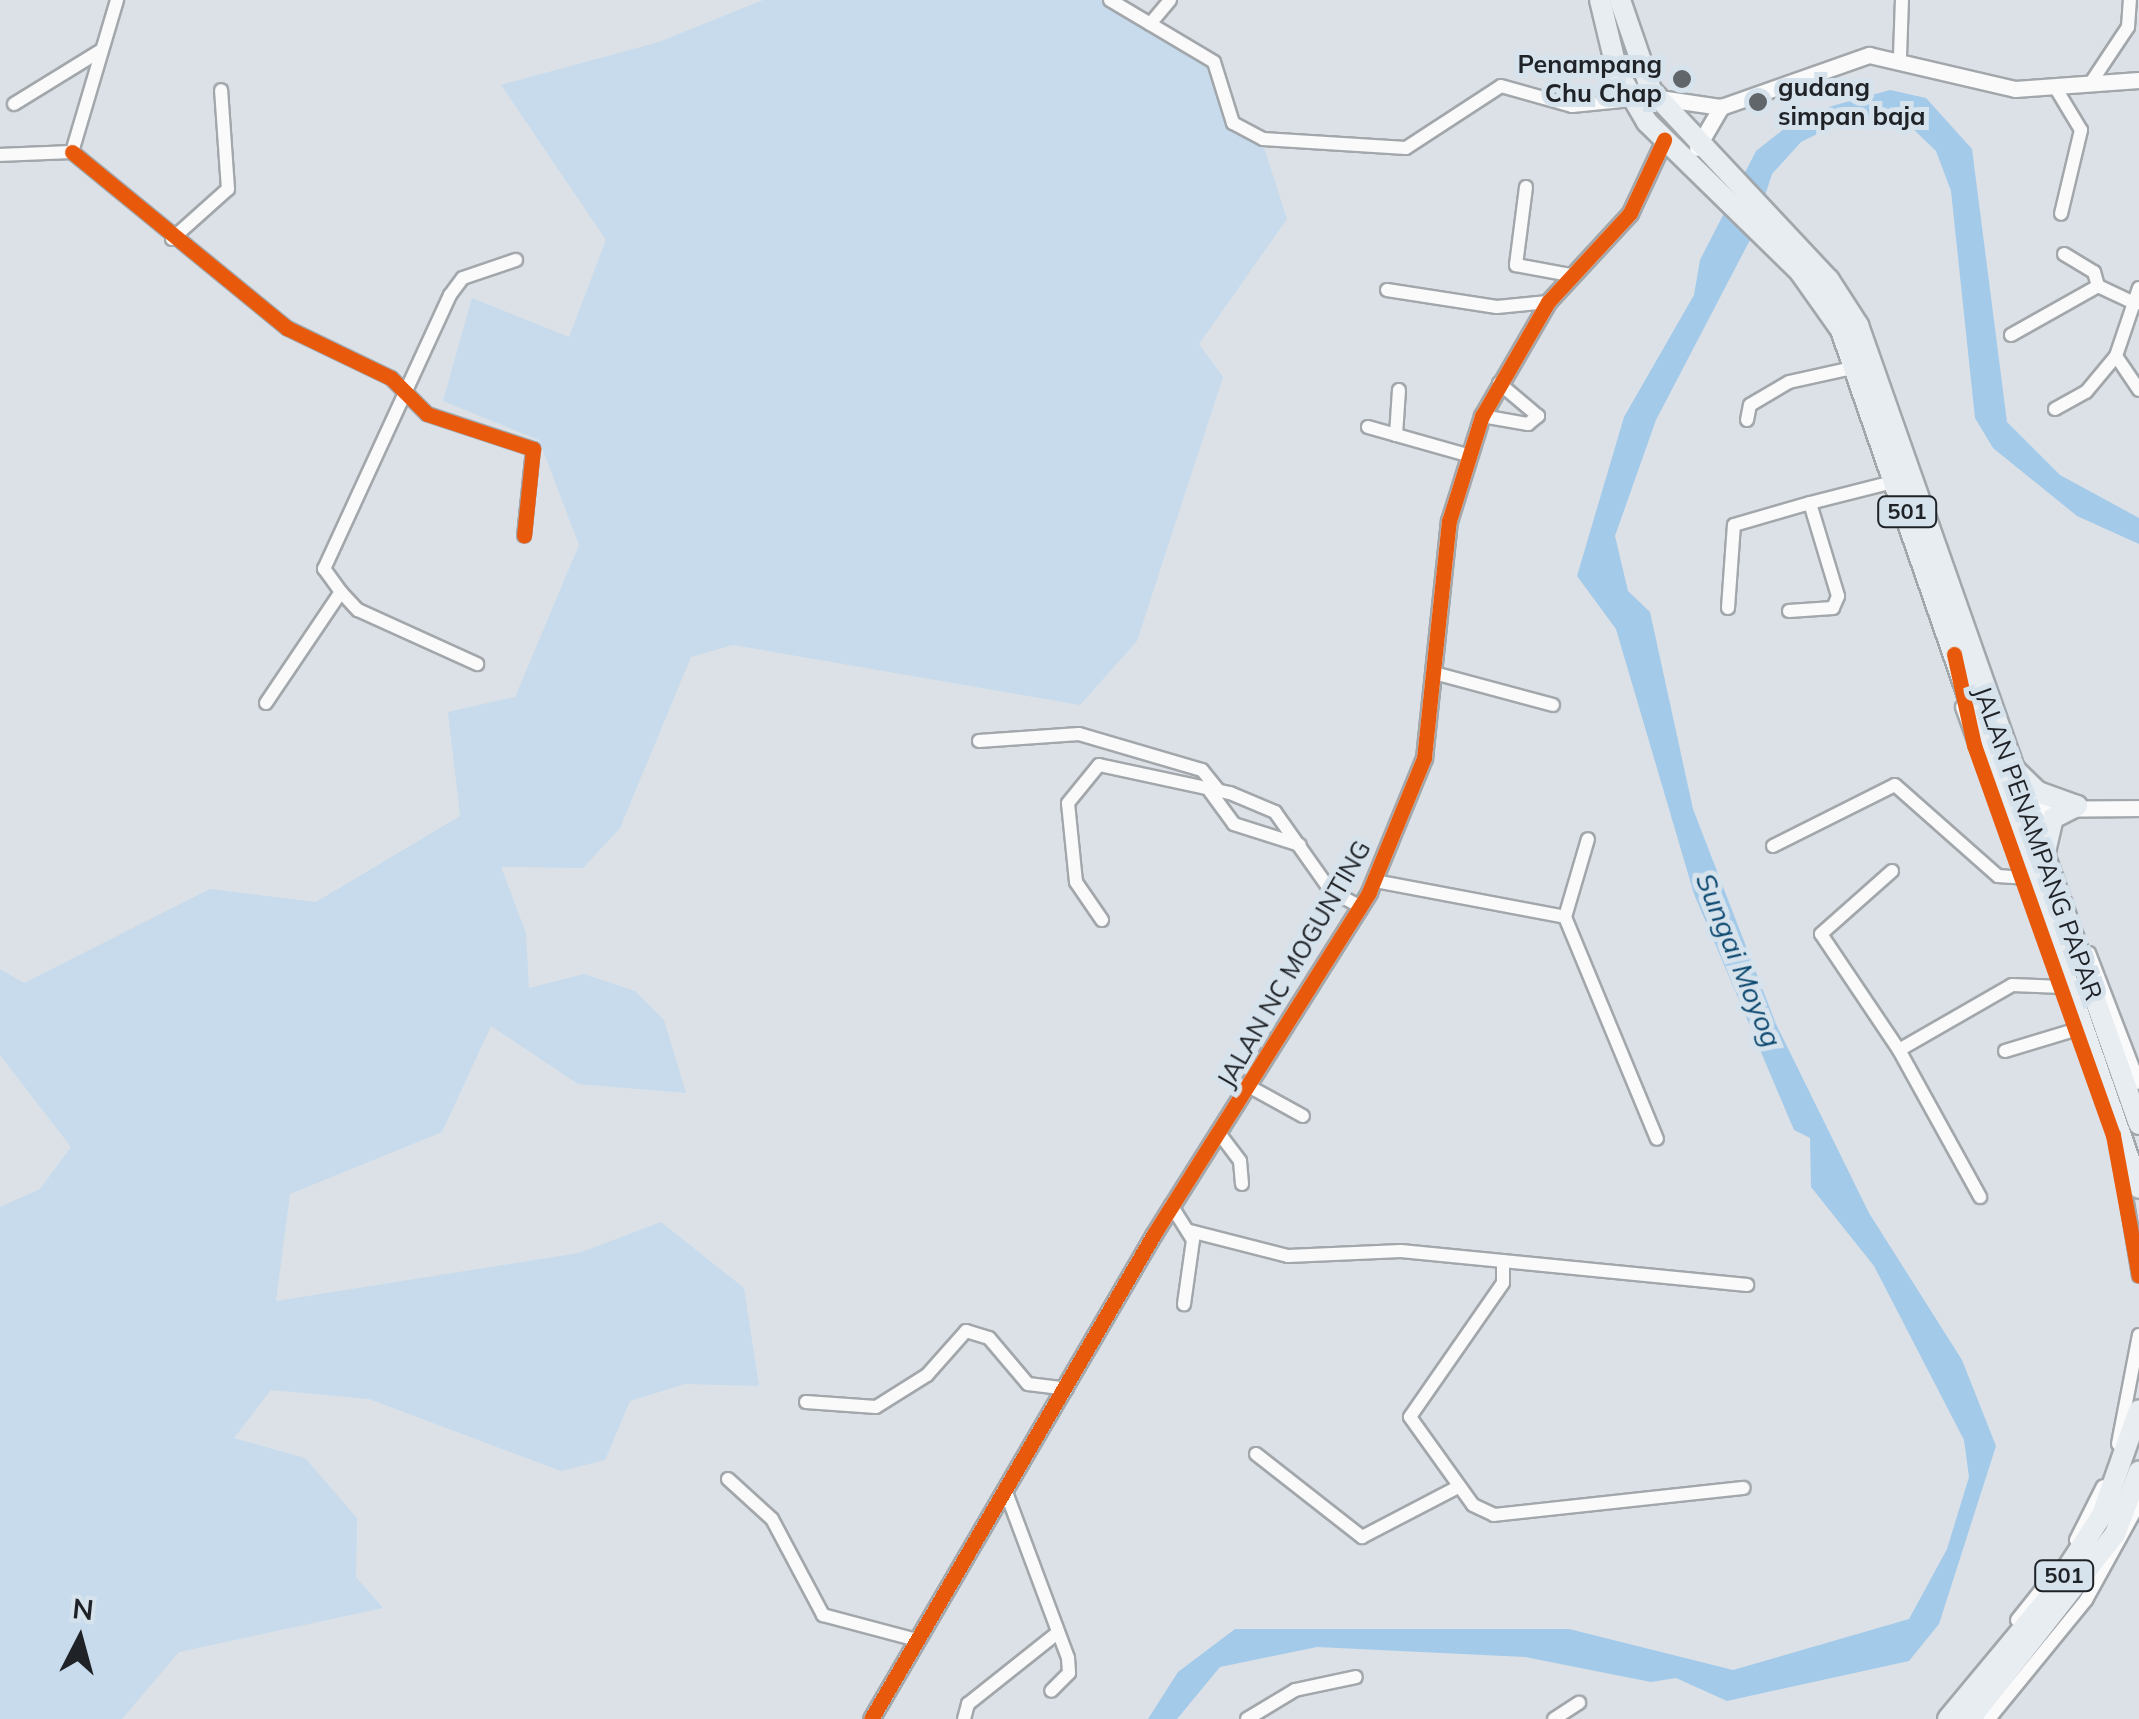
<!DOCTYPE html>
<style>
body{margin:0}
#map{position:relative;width:2139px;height:1719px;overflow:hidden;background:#dbe1e7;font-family:Mulish,sans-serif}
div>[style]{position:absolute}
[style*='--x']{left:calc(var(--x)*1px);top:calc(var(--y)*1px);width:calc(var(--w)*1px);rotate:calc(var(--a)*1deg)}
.green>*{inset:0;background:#c7dbec}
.water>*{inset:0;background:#a4caea}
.roads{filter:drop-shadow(2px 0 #a2a7ab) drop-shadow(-2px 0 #a2a7ab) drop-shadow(0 2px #a2a7ab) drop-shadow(0 -2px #a2a7ab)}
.minor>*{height:12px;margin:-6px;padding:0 6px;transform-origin:6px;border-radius:6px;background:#fafafb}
.tertiary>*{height:15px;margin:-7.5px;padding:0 7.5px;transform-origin:7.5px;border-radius:7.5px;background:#fafafb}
.primary>*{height:20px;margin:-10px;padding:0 10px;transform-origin:10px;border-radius:10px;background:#e7edf1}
.cycleway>*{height:15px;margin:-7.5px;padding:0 7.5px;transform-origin:7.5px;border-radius:7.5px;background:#e8590c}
.dots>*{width:28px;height:28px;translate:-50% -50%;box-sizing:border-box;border:5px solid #d6e2ec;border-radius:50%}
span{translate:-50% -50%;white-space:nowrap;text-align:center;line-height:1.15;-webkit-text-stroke:10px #d6e2ec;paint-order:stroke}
.shield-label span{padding:2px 8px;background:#d6e2ec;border:2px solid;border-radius:8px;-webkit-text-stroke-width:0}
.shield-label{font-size:22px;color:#1f2327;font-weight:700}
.poi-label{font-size:25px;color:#1f2327;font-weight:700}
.right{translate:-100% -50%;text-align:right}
.left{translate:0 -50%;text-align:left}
.street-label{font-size:25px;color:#1f2327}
.water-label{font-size:28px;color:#0c486f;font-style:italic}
.north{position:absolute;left:30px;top:1589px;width:100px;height:100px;-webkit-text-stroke:8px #d6e2ec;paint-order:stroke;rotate:6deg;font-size:28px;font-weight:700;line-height:40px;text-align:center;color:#1f2327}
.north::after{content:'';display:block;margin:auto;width:35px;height:45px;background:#1f2327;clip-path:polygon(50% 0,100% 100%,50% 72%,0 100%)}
</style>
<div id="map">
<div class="green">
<div style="clip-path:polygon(763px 0,1108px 0,1199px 55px,1222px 77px,1236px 122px,1260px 135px,1287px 219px,1199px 344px,1223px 377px,1137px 641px,1080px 705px,733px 645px,691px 657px,620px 828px,583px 868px,501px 867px,526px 933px,529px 988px,584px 974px,635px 991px,664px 1020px,686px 1093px,578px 1084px,491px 1026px,442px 1132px,290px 1194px,276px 1301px,579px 1253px,661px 1222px,744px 1288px,759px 1386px,685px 1384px,630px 1401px,605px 1460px,561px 1471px,369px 1399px,271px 1390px,234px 1438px,305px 1458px,357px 1518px,356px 1577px,383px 1608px,179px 1652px,122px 1719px,0 1719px,0 1207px,40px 1189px,71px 1147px,0 1055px,0 969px,24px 983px,210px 889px,316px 902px,460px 816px,448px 712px,515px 697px,579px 545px,539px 440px,443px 401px,472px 298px,569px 337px,606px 240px,501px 85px,659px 42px)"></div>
</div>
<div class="water">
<div style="clip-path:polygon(1890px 90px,1926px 98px,1972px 149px,2007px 422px,2060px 475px,2139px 518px,2139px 544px,2077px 516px,1993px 448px,1975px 418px,1951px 191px,1936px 151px,1910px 126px,1878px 120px,1837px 124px,1801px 142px,1772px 174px,1751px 238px,1656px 420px,1615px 536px,1628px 591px,1650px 612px,1693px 809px,1776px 1024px,1869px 1213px,1962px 1360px,1996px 1446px,1939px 1624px,1909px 1661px,1727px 1701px,1676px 1678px,1651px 1682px,1525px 1657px,1317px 1647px,1220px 1667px,1177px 1719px,1148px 1719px,1178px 1672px,1235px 1629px,1569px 1629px,1733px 1670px,1909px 1619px,1947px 1549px,1969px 1477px,1964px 1440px,1874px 1266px,1811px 1187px,1810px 1138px,1794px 1130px,1694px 894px,1616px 629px,1577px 576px,1624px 417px,1694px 295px,1700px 260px,1756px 151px,1803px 114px)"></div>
</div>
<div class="roads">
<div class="minor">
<div style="--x:1110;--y:0;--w:121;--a:30.8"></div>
<div style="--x:1214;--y:62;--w:64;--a:72.7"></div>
<div style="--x:1233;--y:123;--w:34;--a:28"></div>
<div style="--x:1263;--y:139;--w:143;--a:3.6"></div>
<div style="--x:1406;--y:148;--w:113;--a:-33.1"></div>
<div style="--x:1501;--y:86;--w:74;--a:15.7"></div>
<div style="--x:1572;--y:106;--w:60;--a:-5.7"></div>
<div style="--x:1150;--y:24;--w:31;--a:-50"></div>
<div style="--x:1900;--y:56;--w:56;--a:-88"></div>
<div style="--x:2092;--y:81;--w:65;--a:-56.3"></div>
<div style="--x:2128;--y:27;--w:27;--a:-86"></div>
<div style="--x:2055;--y:87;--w:50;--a:58.8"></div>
<div style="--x:2081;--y:130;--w:86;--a:103.4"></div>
<div style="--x:14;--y:104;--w:101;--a:-31.6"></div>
<div style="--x:72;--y:152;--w:278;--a:39.3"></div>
<div style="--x:287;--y:328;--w:115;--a:25.7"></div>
<div style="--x:391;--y:378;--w:51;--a:45"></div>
<div style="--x:427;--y:414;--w:112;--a:18.3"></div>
<div style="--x:533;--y:449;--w:87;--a:95.9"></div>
<div style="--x:72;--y:152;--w:159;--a:-73.5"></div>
<div style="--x:0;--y:155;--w:72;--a:-2.4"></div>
<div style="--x:1526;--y:187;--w:79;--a:97.3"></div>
<div style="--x:1516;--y:265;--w:55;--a:10.5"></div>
<div style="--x:172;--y:239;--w:75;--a:-41.8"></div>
<div style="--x:228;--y:189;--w:99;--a:-94"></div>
<div style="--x:2064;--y:254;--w:35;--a:31"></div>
<div style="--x:2094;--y:272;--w:15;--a:74"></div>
<div style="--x:2139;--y:288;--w:72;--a:108.7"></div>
<div style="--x:2116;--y:356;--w:41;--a:55.9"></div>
<div style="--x:1387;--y:290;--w:111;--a:8.8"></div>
<div style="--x:1497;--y:307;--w:51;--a:-5.6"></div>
<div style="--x:2011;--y:335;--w:100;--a:-29.4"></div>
<div style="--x:2098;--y:286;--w:42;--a:25.3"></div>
<div style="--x:2055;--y:409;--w:35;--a:-29"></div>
<div style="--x:2086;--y:392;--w:47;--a:-50.2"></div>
<div style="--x:1482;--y:416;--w:47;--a:9.9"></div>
<div style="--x:1528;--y:424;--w:13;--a:-39"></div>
<div style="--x:1538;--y:416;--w:51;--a:-139.8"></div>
<div style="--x:1747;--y:420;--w:15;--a:-79"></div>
<div style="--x:1750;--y:405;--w:45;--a:-30.5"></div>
<div style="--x:1789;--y:382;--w:70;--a:-12.4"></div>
<div style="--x:1368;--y:427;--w:103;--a:15.8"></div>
<div style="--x:1396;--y:435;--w:45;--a:-86.2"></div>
<div style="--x:341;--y:592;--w:25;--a:47"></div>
<div style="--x:358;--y:610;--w:131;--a:24.4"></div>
<div style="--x:1728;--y:608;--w:83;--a:-85.9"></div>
<div style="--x:1734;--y:525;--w:79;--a:-16.1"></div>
<div style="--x:1789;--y:611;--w:44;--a:-3.9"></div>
<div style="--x:1833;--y:608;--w:13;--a:-67"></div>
<div style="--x:1838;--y:596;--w:97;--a:-106.8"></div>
<div style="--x:1810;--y:503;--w:90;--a:-14.2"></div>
<div style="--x:1438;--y:674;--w:119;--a:15.1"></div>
<div style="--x:266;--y:703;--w:134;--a:-56"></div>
<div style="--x:341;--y:592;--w:29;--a:-126"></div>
<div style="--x:324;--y:569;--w:302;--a:-65.3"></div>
<div style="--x:450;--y:295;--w:21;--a:-53"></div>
<div style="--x:463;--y:278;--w:56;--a:-18.8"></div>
<div style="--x:1962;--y:707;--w:65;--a:70.2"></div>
<div style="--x:979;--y:741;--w:100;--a:-4"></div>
<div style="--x:1079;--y:734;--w:128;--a:16.3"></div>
<div style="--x:1202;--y:770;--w:27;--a:51"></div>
<div style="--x:1209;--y:790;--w:42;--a:53.7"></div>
<div style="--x:1234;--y:824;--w:69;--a:17.7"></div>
<div style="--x:1773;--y:846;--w:136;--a:-26.6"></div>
<div style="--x:1895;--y:785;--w:137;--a:41.5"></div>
<div style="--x:1998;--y:876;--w:27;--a:4"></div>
<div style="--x:1892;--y:871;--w:95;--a:138.4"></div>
<div style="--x:1821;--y:934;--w:140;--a:56.1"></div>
<div style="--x:1899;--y:1050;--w:130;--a:-29.9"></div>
<div style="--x:2012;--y:985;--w:51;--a:2.2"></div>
<div style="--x:1375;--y:881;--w:193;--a:10.7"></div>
<div style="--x:1565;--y:917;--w:240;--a:67.5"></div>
<div style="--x:1565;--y:917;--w:81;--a:-73.6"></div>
<div style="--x:1102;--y:920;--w:46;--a:-124.4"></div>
<div style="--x:1076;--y:882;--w:79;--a:-95.8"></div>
<div style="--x:1068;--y:803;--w:49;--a:-50.8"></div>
<div style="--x:1099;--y:765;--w:134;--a:12.1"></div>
<div style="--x:1230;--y:793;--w:49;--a:22.9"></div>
<div style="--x:1275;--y:812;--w:97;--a:54.7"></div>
<div style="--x:1331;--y:891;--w:34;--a:28"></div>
<div style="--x:2089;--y:953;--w:139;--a:69"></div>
<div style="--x:1899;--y:1050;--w:168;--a:61.1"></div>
<div style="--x:2005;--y:1051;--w:76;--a:-16.8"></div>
<div style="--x:1252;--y:1088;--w:58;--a:28.8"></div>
<div style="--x:1222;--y:1137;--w:30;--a:53"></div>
<div style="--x:1240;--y:1161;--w:23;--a:85"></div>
<div style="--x:2121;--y:1165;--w:112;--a:80.8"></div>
<div style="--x:1171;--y:1205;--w:41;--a:57.8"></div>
<div style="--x:1193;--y:1240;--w:65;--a:98"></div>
<div style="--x:1190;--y:1231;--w:101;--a:14.3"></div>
<div style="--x:1288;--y:1256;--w:113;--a:-2.5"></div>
<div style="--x:1401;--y:1251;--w:348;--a:5.6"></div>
<div style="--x:1503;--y:1261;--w:22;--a:90"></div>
<div style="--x:1503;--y:1283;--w:163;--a:124.8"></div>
<div style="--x:1410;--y:1417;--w:108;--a:54.4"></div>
<div style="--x:1473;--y:1505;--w:23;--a:25"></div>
<div style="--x:1494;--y:1515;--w:251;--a:-6.2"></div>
<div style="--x:806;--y:1402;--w:70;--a:4.1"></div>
<div style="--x:876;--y:1407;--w:60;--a:-32.1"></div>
<div style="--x:927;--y:1375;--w:59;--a:-48.4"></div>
<div style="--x:966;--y:1331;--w:24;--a:17"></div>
<div style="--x:989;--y:1338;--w:60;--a:49.7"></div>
<div style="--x:1028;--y:1384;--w:39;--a:7"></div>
<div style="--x:2118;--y:1444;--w:111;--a:-79.1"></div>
<div style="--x:1256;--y:1454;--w:135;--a:38.1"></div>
<div style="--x:1362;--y:1537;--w:108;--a:-27.5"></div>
<div style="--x:728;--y:1479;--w:59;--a:42.3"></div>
<div style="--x:772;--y:1519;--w:109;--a:62"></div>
<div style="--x:823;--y:1615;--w:97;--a:14.9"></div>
<div style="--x:1006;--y:1492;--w:177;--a:69.5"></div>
<div style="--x:1068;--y:1658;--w:15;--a:86"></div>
<div style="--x:1069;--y:1673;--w:25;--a:135"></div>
<div style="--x:2076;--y:1540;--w:60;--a:-63.4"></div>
<div style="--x:2017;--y:1620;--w:50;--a:-51.5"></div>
<div style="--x:964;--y:1719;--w:16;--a:-75"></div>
<div style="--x:968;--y:1704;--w:112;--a:-38.5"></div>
<div style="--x:1247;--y:1719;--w:56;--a:-31.1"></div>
<div style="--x:1295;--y:1690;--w:62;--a:-12"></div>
<div style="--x:1554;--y:1719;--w:30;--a:-33"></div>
<div style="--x:1989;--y:1719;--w:154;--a:-50.8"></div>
<div style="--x:2086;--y:1600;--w:110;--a:-61.1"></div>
</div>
<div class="tertiary">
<div style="--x:1666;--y:99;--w:56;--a:8.3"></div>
<div style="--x:1721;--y:107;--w:157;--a:-19.4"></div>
<div style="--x:1869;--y:55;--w:150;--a:13.1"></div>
<div style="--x:2015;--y:89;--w:124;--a:-4.2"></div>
<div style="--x:1697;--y:148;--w:48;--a:-59.7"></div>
<div style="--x:2022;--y:809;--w:117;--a:-0.5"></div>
<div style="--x:871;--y:1719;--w:562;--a:-59.74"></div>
<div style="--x:1154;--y:1234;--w:404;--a:-57.8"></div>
<div style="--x:1369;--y:892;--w:145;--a:-67.7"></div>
<div style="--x:1424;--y:758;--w:238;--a:-84"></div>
<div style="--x:1449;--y:521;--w:110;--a:-72.6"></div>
<div style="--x:1482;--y:416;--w:132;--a:-59.9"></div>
<div style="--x:1548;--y:302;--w:121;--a:-47.3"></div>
<div style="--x:1630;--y:213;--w:81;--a:-65"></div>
</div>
<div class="primary">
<div style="--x:1600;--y:0;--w:73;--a:76.5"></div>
<div style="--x:1617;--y:71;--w:59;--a:59.5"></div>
<div style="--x:1647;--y:122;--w:214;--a:44.4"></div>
<div style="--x:1800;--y:272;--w:71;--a:54.7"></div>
<div style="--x:1841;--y:330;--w:908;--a:70.85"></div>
<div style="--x:1620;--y:0;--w:95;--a:71"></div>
<div style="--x:1651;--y:90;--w:260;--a:46.9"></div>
<div style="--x:1829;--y:280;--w:54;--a:57.2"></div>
<div style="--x:1858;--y:325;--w:847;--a:70.62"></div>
<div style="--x:2015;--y:770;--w:32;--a:44"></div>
<div style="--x:2038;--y:792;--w:41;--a:19.7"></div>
<div style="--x:2045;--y:852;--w:35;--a:-77"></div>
<div style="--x:2053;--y:818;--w:27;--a:-27"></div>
<div style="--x:1948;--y:1719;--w:153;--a:-50.3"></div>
<div style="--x:2046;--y:1601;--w:103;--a:-56.9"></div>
<div style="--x:2102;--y:1515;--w:111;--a:-70.6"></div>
<div style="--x:1970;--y:1719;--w:235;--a:-51.9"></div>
<div style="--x:2115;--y:1534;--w:67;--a:-69.1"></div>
</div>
</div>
<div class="cycleway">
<div style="--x:72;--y:152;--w:278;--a:39.3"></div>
<div style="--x:287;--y:328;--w:115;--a:25.7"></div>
<div style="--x:391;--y:378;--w:51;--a:45"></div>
<div style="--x:427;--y:414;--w:112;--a:18.3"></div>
<div style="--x:533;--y:449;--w:87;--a:95.9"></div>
<div style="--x:1954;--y:654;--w:93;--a:77.6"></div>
<div style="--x:1974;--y:745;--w:414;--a:70.4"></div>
<div style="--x:2113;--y:1135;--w:143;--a:79.6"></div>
<div style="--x:871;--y:1719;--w:562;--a:-59.74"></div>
<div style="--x:1154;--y:1234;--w:404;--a:-57.8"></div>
<div style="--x:1369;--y:892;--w:145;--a:-67.7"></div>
<div style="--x:1424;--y:758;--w:238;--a:-84"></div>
<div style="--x:1449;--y:521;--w:110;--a:-72.6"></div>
<div style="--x:1482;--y:416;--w:132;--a:-59.9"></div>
<div style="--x:1548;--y:302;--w:121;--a:-47.3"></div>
<div style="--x:1630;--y:213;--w:81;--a:-65"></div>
</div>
<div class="dots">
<div style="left:1682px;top:79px;background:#61666a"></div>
<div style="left:1758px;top:102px;background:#61666a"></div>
</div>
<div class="shield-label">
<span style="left:1907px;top:512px">501</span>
<span style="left:2064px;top:1576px">501</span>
</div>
<div class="poi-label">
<span class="right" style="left:1662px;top:79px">Penampang<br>Chu Chap</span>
<span class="left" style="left:1778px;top:102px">gudang<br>simpan baja</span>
</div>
<div class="street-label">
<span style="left:2038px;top:843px;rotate:70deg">JALAN PENAMPANG PAPAR</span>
<span style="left:1294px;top:964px;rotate:-60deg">JALAN NC MOGUNTING</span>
</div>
<div class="water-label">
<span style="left:1739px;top:960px;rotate:68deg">Sungai Moyog</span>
</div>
<div class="north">N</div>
</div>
